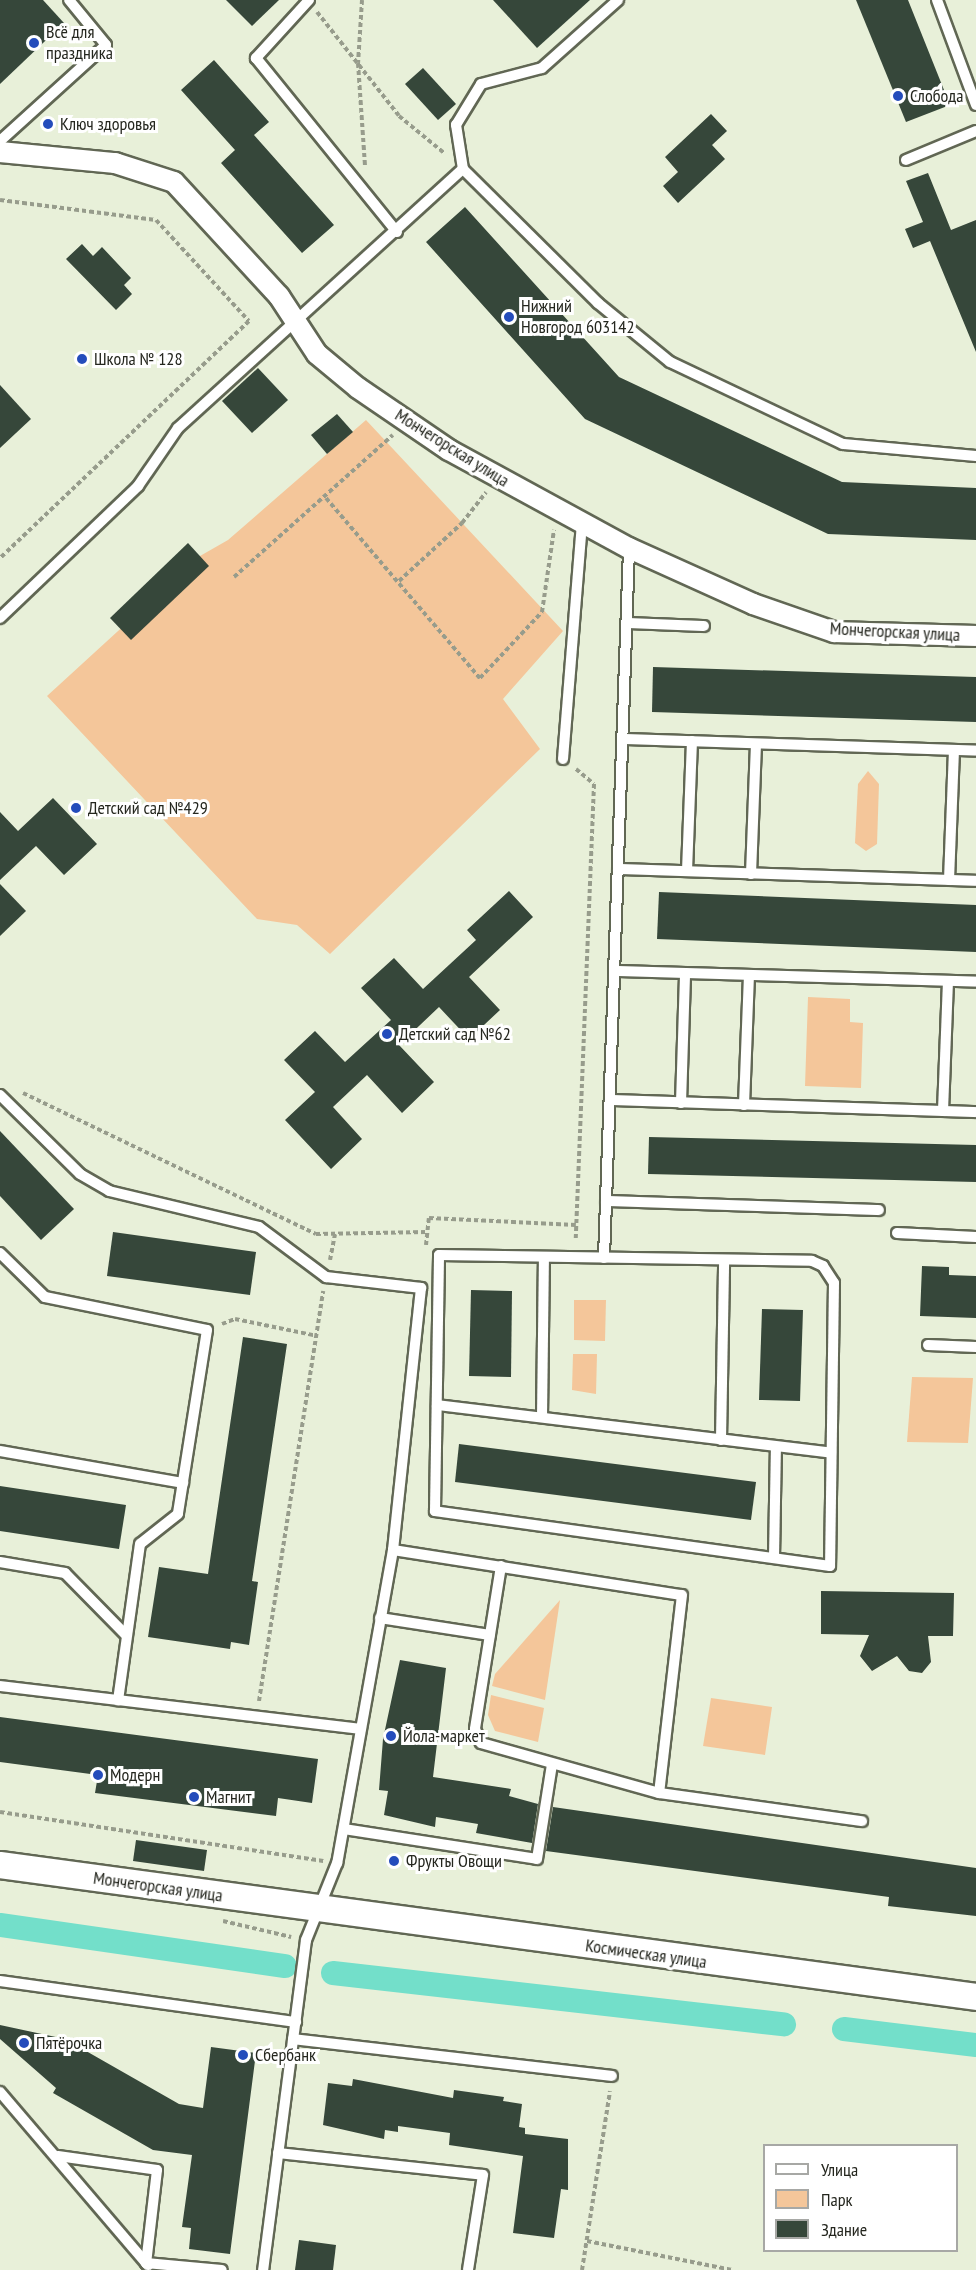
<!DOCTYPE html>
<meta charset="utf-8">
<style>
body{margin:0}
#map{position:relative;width:976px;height:2270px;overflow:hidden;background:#e8f0d9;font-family:"PT Sans Narrow",sans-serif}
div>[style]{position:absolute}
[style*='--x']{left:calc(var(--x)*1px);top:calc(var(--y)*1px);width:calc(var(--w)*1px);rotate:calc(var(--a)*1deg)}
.green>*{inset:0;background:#f4c69a}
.canal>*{height:24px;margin:-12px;padding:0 12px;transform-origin:12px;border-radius:12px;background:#73dfca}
.building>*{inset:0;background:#36473a}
.path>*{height:4px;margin-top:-2px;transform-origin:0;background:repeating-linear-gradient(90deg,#979c8c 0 4.5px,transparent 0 7.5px)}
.roads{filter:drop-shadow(2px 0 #616754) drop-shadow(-2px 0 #616754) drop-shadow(0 2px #616754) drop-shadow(0 -2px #616754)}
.service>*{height:10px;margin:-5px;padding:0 5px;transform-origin:5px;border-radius:5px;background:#fff}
.minor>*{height:20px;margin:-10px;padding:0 10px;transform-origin:10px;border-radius:10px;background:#fff}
.tertiary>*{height:26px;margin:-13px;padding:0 13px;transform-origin:13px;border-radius:13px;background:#fff}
.dots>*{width:16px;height:16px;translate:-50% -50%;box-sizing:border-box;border:3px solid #fff;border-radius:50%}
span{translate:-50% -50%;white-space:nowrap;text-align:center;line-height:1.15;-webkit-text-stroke:6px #fff;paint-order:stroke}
.poi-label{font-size:18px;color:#24261e}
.left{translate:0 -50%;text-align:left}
.street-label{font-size:18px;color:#24261e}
.legend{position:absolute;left:763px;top:2144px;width:195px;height:108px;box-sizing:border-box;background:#fff;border:2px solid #a7a8a5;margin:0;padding:8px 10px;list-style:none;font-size:18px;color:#24261e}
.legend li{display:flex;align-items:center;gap:12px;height:30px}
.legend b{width:30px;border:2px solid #a7a8a5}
</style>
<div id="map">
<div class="green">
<div style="clip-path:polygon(366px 420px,563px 631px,503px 699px,540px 749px,330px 954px,297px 925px,257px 919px,47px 696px,200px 556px,228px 540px)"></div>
<div style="clip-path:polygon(868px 771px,879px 784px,877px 844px,866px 851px,855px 843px,858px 784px)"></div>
<div style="clip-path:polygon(808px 997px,850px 999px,850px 1022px,863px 1023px,861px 1088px,805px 1086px)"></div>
<div style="clip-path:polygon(574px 1300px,606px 1300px,605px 1341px,574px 1340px)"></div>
<div style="clip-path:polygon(573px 1354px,597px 1354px,596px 1394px,572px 1390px)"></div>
<div style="clip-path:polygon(912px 1377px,973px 1378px,968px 1443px,907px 1442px)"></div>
<div style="clip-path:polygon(560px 1600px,545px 1700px,492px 1686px,495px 1674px)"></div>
<div style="clip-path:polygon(491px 1695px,544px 1708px,538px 1742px,495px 1731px,488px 1715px)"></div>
<div style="clip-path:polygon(711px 1698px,772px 1707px,765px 1755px,703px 1746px)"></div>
</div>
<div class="canal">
<div style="--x:0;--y:1925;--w:288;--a:8.2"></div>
<div style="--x:333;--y:1973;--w:454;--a:6.5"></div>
<div style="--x:844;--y:2029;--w:133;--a:6.9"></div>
</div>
<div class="building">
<div style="clip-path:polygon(0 0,43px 0,64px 23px,0 84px)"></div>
<div style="clip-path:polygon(226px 0,279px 0,252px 26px)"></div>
<div style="clip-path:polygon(493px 0,590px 0,537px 48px)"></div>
<div style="clip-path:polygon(856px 0,908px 0,950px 105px,906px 122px)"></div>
<div style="clip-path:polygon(214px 60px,269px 122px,254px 135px,334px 225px,302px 253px,221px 163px,235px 150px,181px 90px)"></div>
<div style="clip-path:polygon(423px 68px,456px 104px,438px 120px,405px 84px)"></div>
<div style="clip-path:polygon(711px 114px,727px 131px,712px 145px,725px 159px,678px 203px,663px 186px,678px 172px,665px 157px)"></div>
<div style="clip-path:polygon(928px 173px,951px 230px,976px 220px,976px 352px,930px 241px,913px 248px,905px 229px,923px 222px,906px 181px)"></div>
<div style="clip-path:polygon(465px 207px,619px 377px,842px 482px,976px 488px,976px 540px,828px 534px,585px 419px,426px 242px)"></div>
<div style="clip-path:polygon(82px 244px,93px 256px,102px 247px,131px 278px,124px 285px,132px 294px,116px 310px,66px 259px)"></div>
<div style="clip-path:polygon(258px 368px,288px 400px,252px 433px,222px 401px)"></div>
<div style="clip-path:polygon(0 385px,31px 419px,0 448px)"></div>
<div style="clip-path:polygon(337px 414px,353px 432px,327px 454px,311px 435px)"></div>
<div style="clip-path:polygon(188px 543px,209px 566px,131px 640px,110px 618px)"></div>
<div style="clip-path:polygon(653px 667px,976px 677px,976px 722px,652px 712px)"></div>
<div style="clip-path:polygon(53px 798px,97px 844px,64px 875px,36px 846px,0 880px,0 812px,18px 831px)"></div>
<div style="clip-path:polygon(0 884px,26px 911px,0 936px)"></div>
<div style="clip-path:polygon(509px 891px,533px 917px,469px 977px,500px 1010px,469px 1039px,439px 1007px,399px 1045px,434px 1082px,402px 1113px,367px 1075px,333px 1107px,362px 1139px,331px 1169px,285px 1120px,315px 1092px,284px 1060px,315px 1031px,345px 1062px,391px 1020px,361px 988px,394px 958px,423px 989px,476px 940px,467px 930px)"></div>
<div style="clip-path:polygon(659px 892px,976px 905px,976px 952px,657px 939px)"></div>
<div style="clip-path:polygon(0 1131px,74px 1209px,41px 1240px,0 1196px)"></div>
<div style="clip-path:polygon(649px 1137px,976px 1145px,976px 1182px,648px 1174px)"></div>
<div style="clip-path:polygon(113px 1232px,256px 1252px,250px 1295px,107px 1276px)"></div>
<div style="clip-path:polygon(922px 1266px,949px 1267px,949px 1275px,976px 1276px,976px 1318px,920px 1316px)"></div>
<div style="clip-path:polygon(471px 1290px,512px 1291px,511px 1377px,469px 1376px)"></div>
<div style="clip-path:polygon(762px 1309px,803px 1310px,800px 1401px,759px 1400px)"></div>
<div style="clip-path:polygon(243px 1337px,287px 1344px,252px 1581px,258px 1582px,249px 1645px,231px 1642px,230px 1649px,148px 1637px,159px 1567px,208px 1574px)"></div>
<div style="clip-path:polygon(459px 1444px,756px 1482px,751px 1520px,455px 1482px)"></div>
<div style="clip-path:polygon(0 1486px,126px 1505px,119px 1549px,0 1531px)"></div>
<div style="clip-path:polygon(821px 1591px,954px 1593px,953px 1636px,928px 1636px,931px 1662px,922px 1673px,909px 1671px,897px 1656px,872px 1671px,860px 1656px,869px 1635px,821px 1634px)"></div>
<div style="clip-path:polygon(400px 1660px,446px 1668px,433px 1777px,511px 1789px,509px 1796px,538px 1804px,532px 1843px,476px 1833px,478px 1824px,436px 1817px,435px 1827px,384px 1815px,388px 1791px,379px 1790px,383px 1739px)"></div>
<div style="clip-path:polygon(0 1717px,318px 1759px,312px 1803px,278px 1798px,276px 1816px,95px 1793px,98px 1775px,0 1762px)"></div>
<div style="clip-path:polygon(553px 1807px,976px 1868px,976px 1916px,888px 1906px,889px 1897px,546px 1851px)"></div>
<div style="clip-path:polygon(136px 1840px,207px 1850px,204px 1871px,133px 1861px)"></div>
<div style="clip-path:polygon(0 2025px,65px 2039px,179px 2104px,203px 2108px,211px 2047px,256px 2053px,230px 2254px,189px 2249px,191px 2228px,182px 2227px,192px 2155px,153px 2150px,53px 2093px,56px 2088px,0 2039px)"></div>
<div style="clip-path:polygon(353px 2079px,453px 2098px,454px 2090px,504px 2097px,503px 2101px,522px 2104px,519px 2127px,525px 2128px,525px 2134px,568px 2139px,568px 2190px,561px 2189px,554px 2238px,513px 2233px,523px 2156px,449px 2145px,450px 2133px,398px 2126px,398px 2132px,385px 2130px,384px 2139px,323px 2125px,328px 2083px,352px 2086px)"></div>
<div style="clip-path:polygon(299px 2240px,336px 2245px,333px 2270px,295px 2270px)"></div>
</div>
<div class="path">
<div style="--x:362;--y:0;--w:63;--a:93.6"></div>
<div style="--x:358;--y:63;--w:104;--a:86.1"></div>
<div style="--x:317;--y:12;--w:132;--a:51.7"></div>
<div style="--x:399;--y:116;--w:58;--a:39.4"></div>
<div style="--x:0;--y:200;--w:157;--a:7.3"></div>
<div style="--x:156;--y:220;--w:137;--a:47.4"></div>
<div style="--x:249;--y:321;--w:344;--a:136.4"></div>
<div style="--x:326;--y:498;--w:237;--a:49.5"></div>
<div style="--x:480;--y:678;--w:91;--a:-46.8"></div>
<div style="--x:542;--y:612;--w:83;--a:-81.7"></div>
<div style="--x:234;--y:577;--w:213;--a:-41.8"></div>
<div style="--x:399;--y:581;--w:86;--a:-42.6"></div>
<div style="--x:462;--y:523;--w:39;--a:-52"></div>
<div style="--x:576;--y:769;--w:23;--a:40"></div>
<div style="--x:594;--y:784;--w:457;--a:92.3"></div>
<div style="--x:23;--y:1093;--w:325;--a:25.7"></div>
<div style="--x:316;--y:1234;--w:111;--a:-1"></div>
<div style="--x:426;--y:1245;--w:27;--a:-84"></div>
<div style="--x:429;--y:1218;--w:147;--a:2.7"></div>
<div style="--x:330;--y:1260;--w:26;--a:-79"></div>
<div style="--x:222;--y:1324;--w:14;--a:-21"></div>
<div style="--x:235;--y:1319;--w:80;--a:11.6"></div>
<div style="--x:259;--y:1701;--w:415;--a:-81.1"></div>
<div style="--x:0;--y:1812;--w:327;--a:8.6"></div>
<div style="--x:223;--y:1921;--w:70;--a:13.2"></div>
<div style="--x:587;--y:2241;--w:148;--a:11.3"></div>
<div style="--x:582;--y:2270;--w:181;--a:-81.1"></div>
</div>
<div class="roads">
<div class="service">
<div style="--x:309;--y:0;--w:79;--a:132.4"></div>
<div style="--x:256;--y:58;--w:224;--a:51"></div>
<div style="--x:937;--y:0;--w:112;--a:69.6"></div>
<div style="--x:0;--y:141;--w:143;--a:-42.2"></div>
<div style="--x:106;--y:45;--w:58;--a:-129.4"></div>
<div style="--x:906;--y:160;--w:76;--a:-22.5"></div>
<div style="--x:463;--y:169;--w:45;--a:-99"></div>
<div style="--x:456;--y:125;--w:48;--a:-58.6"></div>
<div style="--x:481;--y:84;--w:63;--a:-14.7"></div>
<div style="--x:542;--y:68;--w:102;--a:-41.8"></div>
<div style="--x:0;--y:618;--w:191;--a:-43.7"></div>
<div style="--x:138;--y:486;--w:70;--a:-55.4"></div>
<div style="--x:178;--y:428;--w:385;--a:-42.3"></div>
<div style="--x:463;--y:169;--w:190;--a:44.8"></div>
<div style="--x:598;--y:303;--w:93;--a:39.3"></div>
<div style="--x:670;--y:362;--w:191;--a:25.4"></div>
<div style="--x:843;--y:444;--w:134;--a:5.2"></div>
<div style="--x:627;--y:623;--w:77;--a:2.2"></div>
<div style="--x:623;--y:739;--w:353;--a:1.9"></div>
<div style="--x:563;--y:759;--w:238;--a:-85.4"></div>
<div style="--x:618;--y:869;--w:358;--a:1.9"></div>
<div style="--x:687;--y:871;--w:130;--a:-87.8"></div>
<div style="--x:751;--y:874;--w:130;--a:-87.8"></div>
<div style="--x:949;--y:880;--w:130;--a:-87.8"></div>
<div style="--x:615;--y:971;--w:361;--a:1.7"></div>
<div style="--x:0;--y:1095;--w:112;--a:44.6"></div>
<div style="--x:80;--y:1174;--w:34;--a:30"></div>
<div style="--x:109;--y:1191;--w:154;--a:13.5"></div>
<div style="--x:259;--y:1227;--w:84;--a:36.7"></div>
<div style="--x:326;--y:1277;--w:96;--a:6.6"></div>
<div style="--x:421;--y:1288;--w:263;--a:96.1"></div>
<div style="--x:393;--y:1550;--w:318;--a:100.1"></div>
<div style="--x:337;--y:1863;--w:83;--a:111.9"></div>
<div style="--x:306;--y:1940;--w:333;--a:97.4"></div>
<div style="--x:610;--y:1100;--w:366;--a:1.9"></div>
<div style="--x:681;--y:1103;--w:130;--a:-88.2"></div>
<div style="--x:744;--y:1105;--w:130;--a:-87.8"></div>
<div style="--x:943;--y:1111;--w:129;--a:-87.8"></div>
<div style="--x:606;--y:1201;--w:273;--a:1.9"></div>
<div style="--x:897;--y:1233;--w:79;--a:2.9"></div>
<div style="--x:0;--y:1253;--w:63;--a:44.4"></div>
<div style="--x:45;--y:1297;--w:165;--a:11.5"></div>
<div style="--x:207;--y:1330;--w:186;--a:99"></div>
<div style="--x:178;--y:1514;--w:48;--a:141.7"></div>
<div style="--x:140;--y:1544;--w:158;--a:98"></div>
<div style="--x:439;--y:1255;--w:373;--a:0.9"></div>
<div style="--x:812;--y:1261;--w:12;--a:24"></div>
<div style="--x:823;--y:1266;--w:20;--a:57"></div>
<div style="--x:834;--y:1283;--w:283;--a:90.8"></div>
<div style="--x:830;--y:1566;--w:399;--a:-172.1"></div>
<div style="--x:435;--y:1511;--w:256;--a:-89.1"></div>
<div style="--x:604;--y:1258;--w:710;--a:-87.98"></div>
<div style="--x:928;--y:1345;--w:48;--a:2.4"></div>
<div style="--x:437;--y:1405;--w:397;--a:6.9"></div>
<div style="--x:542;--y:1417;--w:160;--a:-89.3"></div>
<div style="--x:721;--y:1440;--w:180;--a:-89"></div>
<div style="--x:0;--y:1451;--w:186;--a:9.9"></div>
<div style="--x:393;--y:1550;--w:292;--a:8.9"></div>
<div style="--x:682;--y:1595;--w:199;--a:96.6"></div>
<div style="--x:774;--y:1558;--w:111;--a:-89"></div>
<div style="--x:0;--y:1562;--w:66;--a:9.6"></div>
<div style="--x:65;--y:1573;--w:87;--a:45.5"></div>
<div style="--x:501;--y:1566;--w:165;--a:99.1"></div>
<div style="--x:475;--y:1729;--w:15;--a:67"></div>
<div style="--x:481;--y:1743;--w:185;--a:15.7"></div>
<div style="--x:659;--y:1793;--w:205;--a:7.9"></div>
<div style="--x:380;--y:1618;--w:111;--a:8.8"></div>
<div style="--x:0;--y:1686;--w:363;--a:6.8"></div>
<div style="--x:344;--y:1829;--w:195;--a:8.8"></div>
<div style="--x:537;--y:1859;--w:96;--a:-81"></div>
<div style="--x:0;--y:1981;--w:299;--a:7.9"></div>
<div style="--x:293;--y:2039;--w:321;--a:6.6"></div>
<div style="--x:0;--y:2092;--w:228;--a:49.5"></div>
<div style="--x:278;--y:2153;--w:206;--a:6.1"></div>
<div style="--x:483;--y:2175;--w:96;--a:99"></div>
<div style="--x:58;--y:2156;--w:100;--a:8"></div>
<div style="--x:157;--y:2170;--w:94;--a:96.7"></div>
<div style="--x:146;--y:2263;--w:76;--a:5.3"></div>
</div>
<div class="minor">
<div style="--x:0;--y:152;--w:116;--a:5.5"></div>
<div style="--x:115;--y:163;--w:62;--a:17.9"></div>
<div style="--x:174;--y:182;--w:155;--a:47.4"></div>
<div style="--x:279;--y:296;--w:69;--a:56.8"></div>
<div style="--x:317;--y:354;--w:53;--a:39.7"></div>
<div style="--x:358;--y:388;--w:110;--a:34.3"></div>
<div style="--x:449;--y:450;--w:205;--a:28.6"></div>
<div style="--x:629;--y:548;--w:136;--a:24.3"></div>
<div style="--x:753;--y:604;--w:86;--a:19.1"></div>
<div style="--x:834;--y:632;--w:142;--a:1.6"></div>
</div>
<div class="tertiary">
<div style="--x:0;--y:1865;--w:985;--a:7.7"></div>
</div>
</div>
<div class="dots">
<div style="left:34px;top:43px;background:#244cbb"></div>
<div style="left:898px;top:96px;background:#244cbb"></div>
<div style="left:48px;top:124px;background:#244cbb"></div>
<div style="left:509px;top:317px;background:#244cbb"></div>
<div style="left:82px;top:359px;background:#244cbb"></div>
<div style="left:76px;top:808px;background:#244cbb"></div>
<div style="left:387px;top:1034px;background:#244cbb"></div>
<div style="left:391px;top:1736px;background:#244cbb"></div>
<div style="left:98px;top:1775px;background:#244cbb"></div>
<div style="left:194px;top:1797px;background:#244cbb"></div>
<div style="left:394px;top:1861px;background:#244cbb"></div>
<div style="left:24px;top:2043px;background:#244cbb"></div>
<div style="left:243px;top:2055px;background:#244cbb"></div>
</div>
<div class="poi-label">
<span class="left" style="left:46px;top:43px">Всё для<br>праздника</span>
<span class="left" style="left:910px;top:96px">Слобода</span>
<span class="left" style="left:60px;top:124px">Ключ здоровья</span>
<span class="left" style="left:521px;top:317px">Нижний<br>Новгород 603142</span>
<span class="left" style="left:94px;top:359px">Школа № 128</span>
<span class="left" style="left:88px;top:808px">Детский сад №429</span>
<span class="left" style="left:399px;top:1034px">Детский сад №62</span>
<span class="left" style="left:403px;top:1736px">Йола-маркет</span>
<span class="left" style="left:110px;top:1775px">Модерн</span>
<span class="left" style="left:206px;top:1797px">Магнит</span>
<span class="left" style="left:406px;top:1861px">Фрукты Овощи</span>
<span class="left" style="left:36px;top:2043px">Пятёрочка</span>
<span class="left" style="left:255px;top:2055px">Сбербанк</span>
</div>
<div class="street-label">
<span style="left:452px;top:448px;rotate:32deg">Мончегорская улица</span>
<span style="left:895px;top:632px;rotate:3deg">Мончегорская улица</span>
<span style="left:158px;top:1887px;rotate:8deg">Мончегорская улица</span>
<span style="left:646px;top:1954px;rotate:8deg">Космическая улица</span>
</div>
<ul class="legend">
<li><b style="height:8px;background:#fff"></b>Улица</li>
<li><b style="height:16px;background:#f4c69a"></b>Парк</li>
<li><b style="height:16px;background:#36473a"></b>Здание</li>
</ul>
</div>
